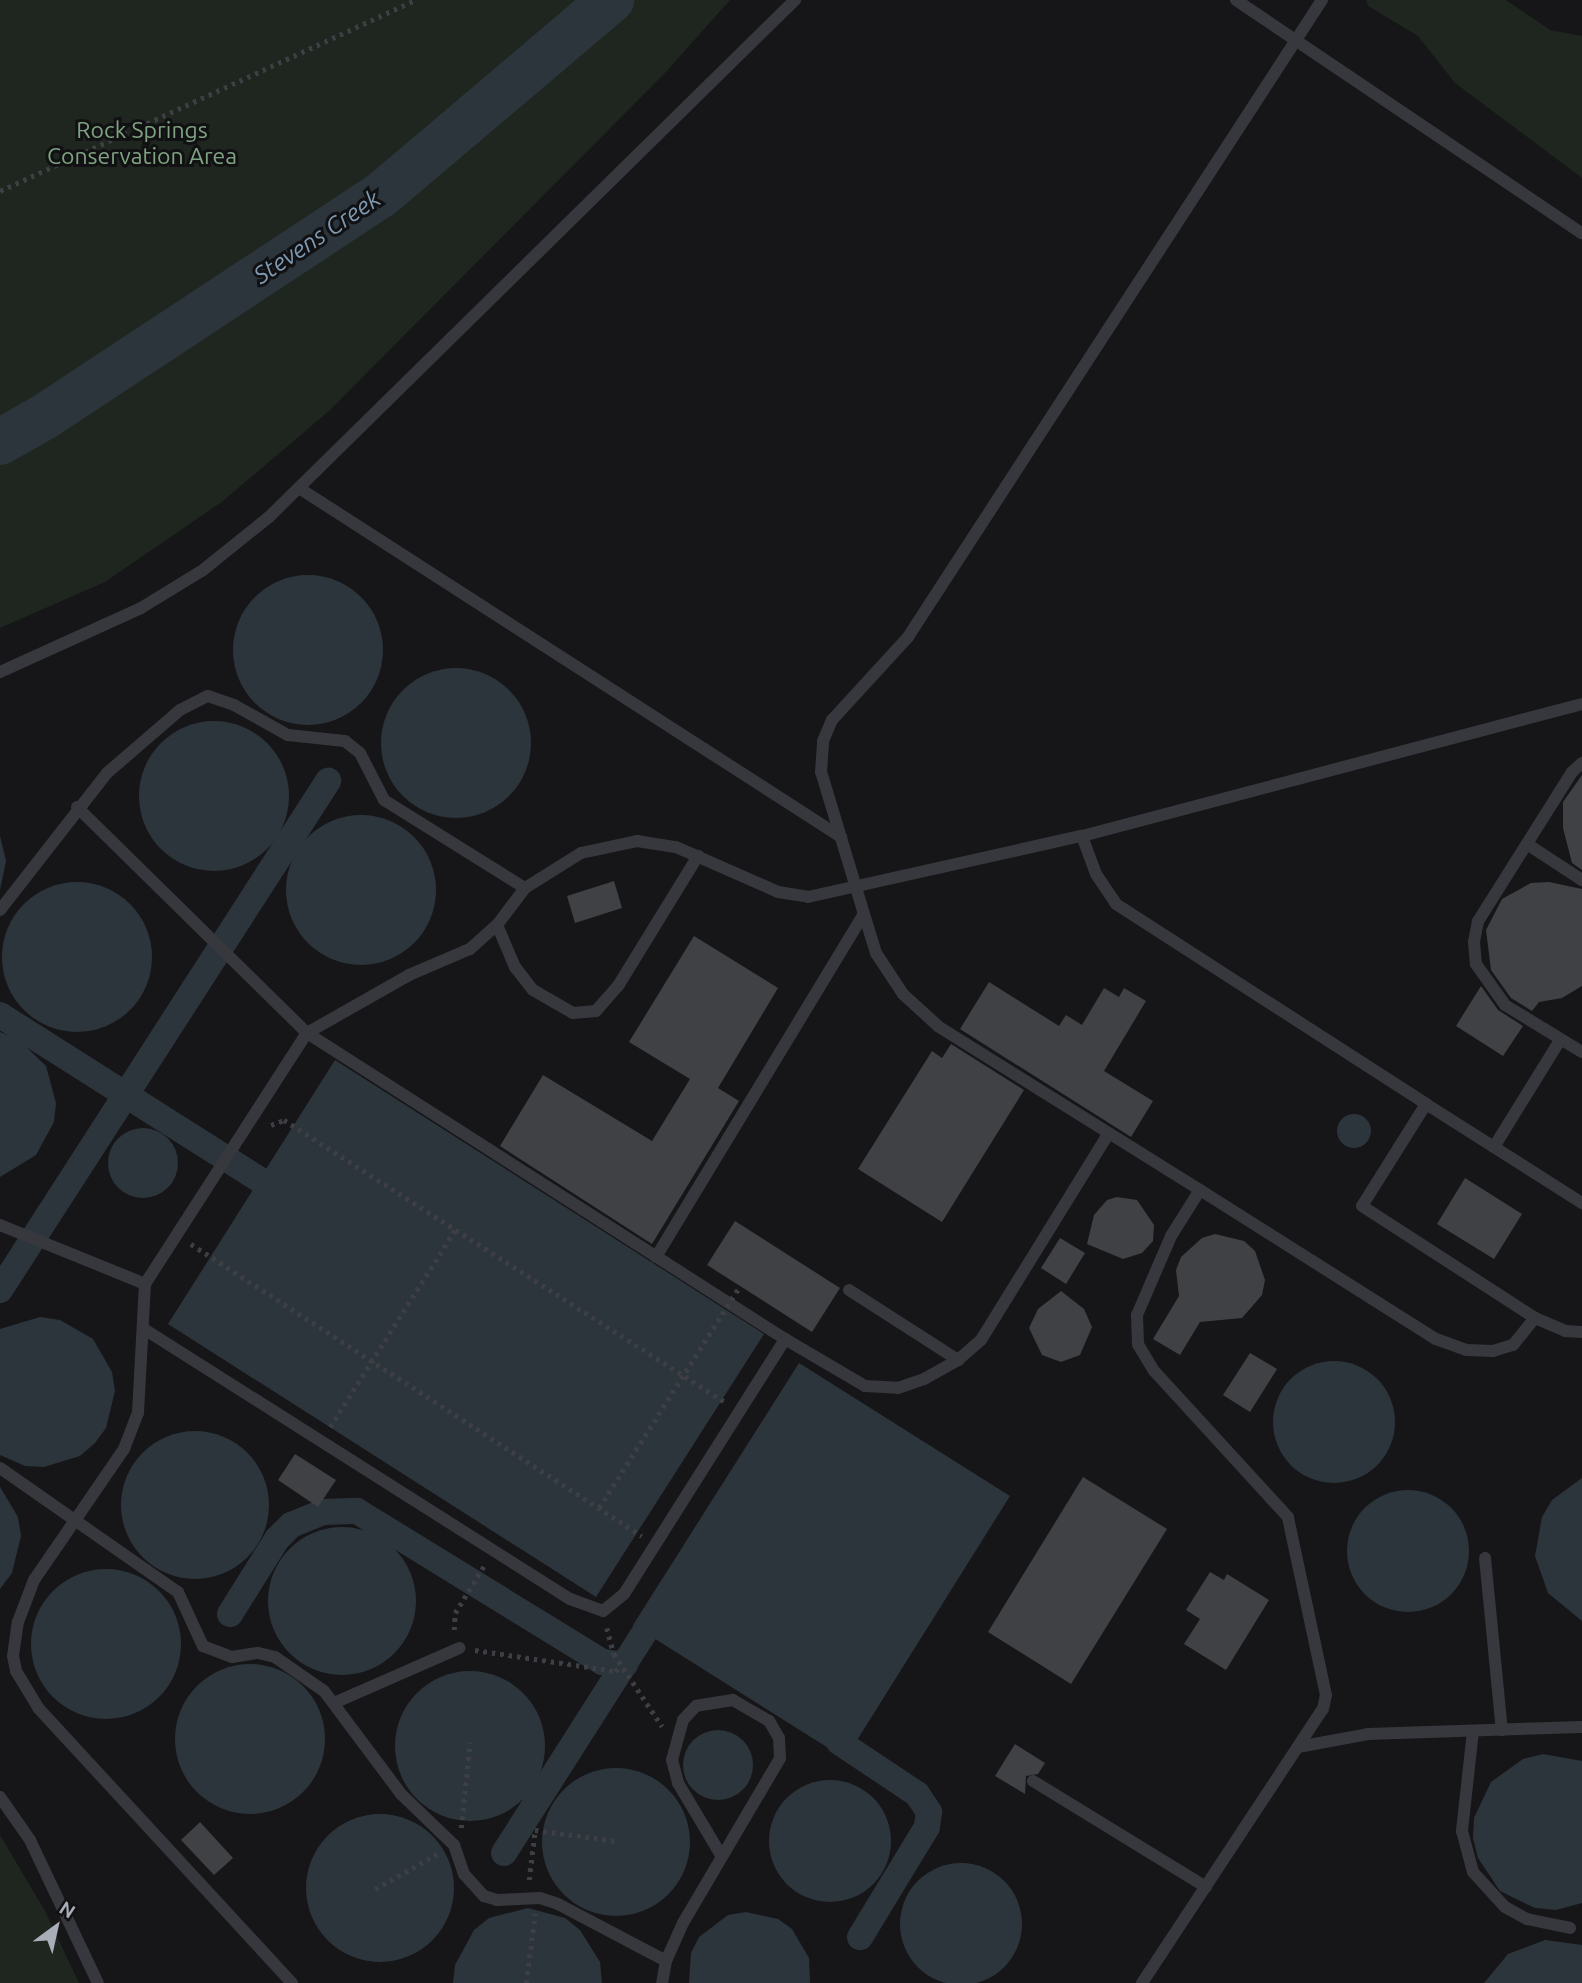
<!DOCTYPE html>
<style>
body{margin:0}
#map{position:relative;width:1582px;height:1983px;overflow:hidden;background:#161618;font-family:Ubuntu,sans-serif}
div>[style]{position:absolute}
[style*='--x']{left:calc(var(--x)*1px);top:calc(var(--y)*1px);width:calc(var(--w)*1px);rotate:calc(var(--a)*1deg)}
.green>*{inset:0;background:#1e261f}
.water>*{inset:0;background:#2c353c}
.round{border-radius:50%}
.canal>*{height:26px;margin:-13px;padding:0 13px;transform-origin:13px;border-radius:13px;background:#2c353c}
.river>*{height:46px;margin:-23px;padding:0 23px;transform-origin:23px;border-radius:23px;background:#2c353c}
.building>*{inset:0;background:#404145}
.path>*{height:4.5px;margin-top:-2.25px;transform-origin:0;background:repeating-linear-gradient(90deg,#3d3f44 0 3.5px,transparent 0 8.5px)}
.lane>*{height:12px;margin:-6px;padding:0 6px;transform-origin:6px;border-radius:6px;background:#37383d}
.path-bridge>*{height:4.5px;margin-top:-2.25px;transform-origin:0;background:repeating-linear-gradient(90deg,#3d3f44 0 3.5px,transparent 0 8.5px)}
span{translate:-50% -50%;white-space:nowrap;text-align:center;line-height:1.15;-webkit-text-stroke:6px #111113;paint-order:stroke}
.park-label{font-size:23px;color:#7fa381}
.water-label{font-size:24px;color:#7f9bb3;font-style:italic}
.north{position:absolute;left:21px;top:1892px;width:70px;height:70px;-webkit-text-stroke:5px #111113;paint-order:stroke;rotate:33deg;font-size:19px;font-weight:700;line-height:28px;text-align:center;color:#a8adb8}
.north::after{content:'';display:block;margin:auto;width:24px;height:32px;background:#a8adb8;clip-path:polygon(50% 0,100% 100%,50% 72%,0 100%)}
</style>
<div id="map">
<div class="green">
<div style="clip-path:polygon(0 0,730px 0,665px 73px,329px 411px,223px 501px,105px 582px,0 628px)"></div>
<div style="clip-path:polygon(1366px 0,1506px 0,1550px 30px,1582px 36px,1582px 178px,1455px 83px,1418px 36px,1368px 6px)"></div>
<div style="clip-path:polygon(0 1835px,45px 1911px,79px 1983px,0 1983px)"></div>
</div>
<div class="water">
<div class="round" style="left:233px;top:575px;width:150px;height:150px"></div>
<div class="round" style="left:381px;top:668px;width:150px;height:150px"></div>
<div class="round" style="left:139px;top:721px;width:150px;height:150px"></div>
<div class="round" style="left:286px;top:815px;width:150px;height:150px"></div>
<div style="clip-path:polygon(0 836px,6px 861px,0 890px)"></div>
<div class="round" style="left:2px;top:882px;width:150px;height:150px"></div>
<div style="clip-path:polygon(0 1032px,19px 1040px,46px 1066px,56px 1103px,54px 1122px,36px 1155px,0 1177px)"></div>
<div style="clip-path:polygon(335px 1060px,764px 1334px,596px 1597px,168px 1324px)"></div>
<div class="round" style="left:1337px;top:1114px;width:34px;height:34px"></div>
<div class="round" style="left:108px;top:1128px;width:70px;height:70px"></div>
<div style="clip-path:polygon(40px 1317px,60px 1320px,93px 1339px,112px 1372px,115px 1391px,106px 1428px,95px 1443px,80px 1456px,44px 1467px,25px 1466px,0 1455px,0 1329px)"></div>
<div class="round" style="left:1273px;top:1361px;width:122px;height:122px"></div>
<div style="clip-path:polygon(799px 1363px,1010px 1496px,854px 1745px,842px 1738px,833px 1751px,633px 1625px)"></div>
<div class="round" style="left:121px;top:1431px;width:148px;height:148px"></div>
<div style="clip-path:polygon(1582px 1478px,1582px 1621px,1548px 1593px,1535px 1556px,1542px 1517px,1552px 1500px)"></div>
<div style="clip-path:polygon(0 1487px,18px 1517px,21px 1536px,12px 1573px,0 1589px)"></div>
<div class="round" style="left:1347px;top:1490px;width:122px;height:122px"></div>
<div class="round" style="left:268px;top:1527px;width:148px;height:148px"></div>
<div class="round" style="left:31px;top:1569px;width:150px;height:150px"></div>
<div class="round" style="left:175px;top:1664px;width:150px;height:150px"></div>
<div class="round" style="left:395px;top:1671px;width:150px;height:150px"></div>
<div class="round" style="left:683px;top:1730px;width:70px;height:70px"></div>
<div style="clip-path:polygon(1543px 1754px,1582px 1761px,1582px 1903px,1556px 1910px,1535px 1908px,1500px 1891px,1478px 1858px,1473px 1838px,1474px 1818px,1491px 1782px,1523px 1759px)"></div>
<div class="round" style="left:542px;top:1768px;width:148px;height:148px"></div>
<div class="round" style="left:769px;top:1780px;width:122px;height:122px"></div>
<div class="round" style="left:306px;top:1814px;width:148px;height:148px"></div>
<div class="round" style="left:900px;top:1863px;width:122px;height:122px"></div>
<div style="clip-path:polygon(528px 1908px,565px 1918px,580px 1930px,600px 1962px,602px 1983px,453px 1983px,455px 1965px,474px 1930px,489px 1918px)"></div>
<div style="clip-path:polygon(746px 1912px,778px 1919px,792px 1929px,809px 1958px,810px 1983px,689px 1983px,691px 1953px,699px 1937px,728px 1915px)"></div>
<div style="clip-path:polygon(1545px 1940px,1582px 1945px,1582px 1983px,1484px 1983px,1508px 1954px)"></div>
</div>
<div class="canal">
<div style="--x:0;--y:1015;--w:308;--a:32.4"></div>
<div style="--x:0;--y:1290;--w:606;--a:-57.2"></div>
<div style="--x:230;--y:1614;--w:89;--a:-57.9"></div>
<div style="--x:277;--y:1539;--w:20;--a:-45"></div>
<div style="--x:291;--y:1525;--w:35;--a:-22"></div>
<div style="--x:324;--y:1512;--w:33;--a:-2"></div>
<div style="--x:357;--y:1511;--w:288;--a:31.6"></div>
<div style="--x:602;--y:1662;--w:23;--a:7"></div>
<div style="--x:839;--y:1742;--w:94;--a:33.7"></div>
<div style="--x:917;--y:1794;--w:22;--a:56"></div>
<div style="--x:929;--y:1812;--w:15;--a:98"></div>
<div style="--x:927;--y:1827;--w:129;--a:121.3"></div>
<div style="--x:504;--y:1853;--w:262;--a:-57.5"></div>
</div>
<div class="river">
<div style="--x:0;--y:442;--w:51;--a:-29.6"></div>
<div style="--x:44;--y:417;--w:404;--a:-33.4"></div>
<div style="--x:381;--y:195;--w:302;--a:-40.3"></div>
</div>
<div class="building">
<div style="clip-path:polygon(1582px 775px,1582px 870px,1572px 863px,1563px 828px,1563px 802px)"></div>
<div style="clip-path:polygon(614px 881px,622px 908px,575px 923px,567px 896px)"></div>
<div style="clip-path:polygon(1549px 882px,1582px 889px,1582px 986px,1562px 998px,1539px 1002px,1532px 1011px,1511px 998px,1491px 970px,1486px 930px,1502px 899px,1531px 883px)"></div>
<div style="clip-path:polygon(694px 936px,778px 988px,718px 1088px,739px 1101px,652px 1244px,500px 1146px,543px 1075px,652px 1141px,690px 1079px,629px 1042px)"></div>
<div style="clip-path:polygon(989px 982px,1059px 1026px,1066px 1015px,1082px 1025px,1104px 988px,1119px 997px,1124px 988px,1146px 1001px,1104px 1071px,1153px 1101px,1131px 1137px,960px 1029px)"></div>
<div style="clip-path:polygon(1481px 986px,1498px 1010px,1523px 1026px,1503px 1056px,1456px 1026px)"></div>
<div style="clip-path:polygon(951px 1044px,1024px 1090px,942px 1222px,858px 1169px,932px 1051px,942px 1058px)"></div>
<div style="clip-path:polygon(1465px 1178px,1522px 1214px,1494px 1259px,1437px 1224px)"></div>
<div style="clip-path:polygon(1117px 1197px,1137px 1200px,1154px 1225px,1153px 1241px,1142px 1253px,1123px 1259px,1087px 1244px,1094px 1215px,1107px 1200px)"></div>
<div style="clip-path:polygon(735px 1221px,840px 1288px,812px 1332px,707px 1265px)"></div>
<div style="clip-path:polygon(1215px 1234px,1244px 1241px,1255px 1251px,1265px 1280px,1262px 1295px,1242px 1318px,1200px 1322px,1180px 1355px,1153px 1339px,1179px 1296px,1176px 1270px,1181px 1257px,1202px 1238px)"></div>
<div style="clip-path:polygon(1060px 1238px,1085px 1253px,1066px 1284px,1041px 1268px)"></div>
<div style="clip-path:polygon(1061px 1291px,1084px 1309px,1092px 1327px,1080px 1355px,1061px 1362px,1042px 1355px,1029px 1328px,1038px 1309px)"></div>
<div style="clip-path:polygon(1250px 1353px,1277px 1369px,1250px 1412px,1223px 1395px)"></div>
<div style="clip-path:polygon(295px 1454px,336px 1480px,318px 1507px,278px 1480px)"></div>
<div style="clip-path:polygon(1083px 1477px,1167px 1529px,1071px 1684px,988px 1632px)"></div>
<div style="clip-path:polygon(1210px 1572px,1224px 1580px,1227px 1574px,1269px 1600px,1226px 1670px,1184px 1644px,1200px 1619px,1186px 1610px)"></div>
<div style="clip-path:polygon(1015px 1744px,1045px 1763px,1038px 1774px,1026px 1776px,1025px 1794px,995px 1776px)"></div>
<div style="clip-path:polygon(200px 1822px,233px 1858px,214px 1875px,181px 1840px)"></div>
</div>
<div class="path">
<div style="--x:0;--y:191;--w:457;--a:-24.7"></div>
<div style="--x:271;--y:1125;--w:14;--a:-21"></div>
<div style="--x:284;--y:1120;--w:523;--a:32.6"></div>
<div style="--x:191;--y:1244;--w:537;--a:32.92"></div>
<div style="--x:330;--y:1427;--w:233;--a:-57.6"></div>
<div style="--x:607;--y:1628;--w:27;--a:75"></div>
<div style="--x:614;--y:1654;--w:87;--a:56.3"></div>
<div style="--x:454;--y:1630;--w:17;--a:-87"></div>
<div style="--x:455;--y:1613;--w:57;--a:-58.5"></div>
<div style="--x:475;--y:1650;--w:142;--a:8.5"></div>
<div style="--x:615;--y:1671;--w:9;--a:-36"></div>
<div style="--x:461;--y:1828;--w:86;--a:-84"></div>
<div style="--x:529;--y:1880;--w:50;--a:-83.2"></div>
<div style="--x:535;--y:1830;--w:82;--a:7.7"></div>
<div style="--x:375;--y:1889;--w:73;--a:-29.4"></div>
<div style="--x:526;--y:1983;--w:70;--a:-82.6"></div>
</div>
<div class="lane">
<div style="--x:1236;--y:0;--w:417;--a:34"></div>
<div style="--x:299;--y:488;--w:645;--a:32.78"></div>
<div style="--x:0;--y:672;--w:155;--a:-24.4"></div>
<div style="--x:141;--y:608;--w:73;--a:-31.5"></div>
<div style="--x:203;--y:570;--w:85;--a:-38.8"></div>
<div style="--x:269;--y:517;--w:738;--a:-44.51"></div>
<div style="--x:1582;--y:704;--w:517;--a:165.21"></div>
<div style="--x:1082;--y:836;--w:40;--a:69.8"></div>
<div style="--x:1096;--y:874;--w:36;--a:56"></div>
<div style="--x:1116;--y:904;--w:369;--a:32.8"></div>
<div style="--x:1426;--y:1104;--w:120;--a:122.1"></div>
<div style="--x:1362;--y:1206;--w:206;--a:32.9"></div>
<div style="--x:1535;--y:1318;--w:33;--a:23"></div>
<div style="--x:1565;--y:1331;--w:17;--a:3"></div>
<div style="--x:1582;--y:763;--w:13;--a:138"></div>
<div style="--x:1572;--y:772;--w:176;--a:122.2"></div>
<div style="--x:1478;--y:921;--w:21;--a:101"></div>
<div style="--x:1474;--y:942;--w:22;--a:85"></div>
<div style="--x:1476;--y:964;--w:50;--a:54.7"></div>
<div style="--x:1505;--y:1005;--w:90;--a:31.4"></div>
<div style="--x:77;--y:807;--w:322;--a:44.5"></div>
<div style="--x:307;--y:1033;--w:568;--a:32.63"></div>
<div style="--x:785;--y:1339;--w:93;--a:30.4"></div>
<div style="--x:865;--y:1386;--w:33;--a:3"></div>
<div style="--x:898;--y:1388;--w:28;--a:-19"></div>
<div style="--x:924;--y:1379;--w:39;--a:-29"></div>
<div style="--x:958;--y:1360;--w:30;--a:-41"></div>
<div style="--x:981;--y:1340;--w:243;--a:-58.3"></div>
<div style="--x:1527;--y:844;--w:66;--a:33.2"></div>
<div style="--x:0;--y:910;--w:174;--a:-52"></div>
<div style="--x:107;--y:773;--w:96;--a:-40.8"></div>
<div style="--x:180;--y:710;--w:31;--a:-27"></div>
<div style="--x:208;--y:696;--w:28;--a:19"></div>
<div style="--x:234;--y:705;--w:62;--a:29.1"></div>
<div style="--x:288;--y:735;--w:57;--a:6"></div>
<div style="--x:345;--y:741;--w:19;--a:39"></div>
<div style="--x:360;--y:753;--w:53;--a:62.9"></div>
<div style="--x:384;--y:800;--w:166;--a:32"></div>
<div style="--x:497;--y:925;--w:46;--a:66.8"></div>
<div style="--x:515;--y:967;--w:29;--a:52"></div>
<div style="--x:533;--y:990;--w:46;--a:29.9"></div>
<div style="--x:573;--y:1013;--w:23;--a:-5"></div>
<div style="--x:596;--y:1011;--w:33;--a:-49"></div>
<div style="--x:618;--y:986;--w:153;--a:-58.4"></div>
<div style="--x:1426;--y:1104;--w:185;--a:32.4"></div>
<div style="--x:1494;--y:1147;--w:126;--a:-58.3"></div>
<div style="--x:1200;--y:1190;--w:309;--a:-148"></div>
<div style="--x:938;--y:1026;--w:47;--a:-137.6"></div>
<div style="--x:903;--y:994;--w:49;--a:-123.4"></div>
<div style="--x:876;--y:953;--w:41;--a:-107.1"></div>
<div style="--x:864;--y:914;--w:148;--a:-106.8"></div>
<div style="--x:821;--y:772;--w:31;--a:-86"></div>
<div style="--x:823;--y:741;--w:23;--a:-67"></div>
<div style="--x:832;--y:720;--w:113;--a:-47.5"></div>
<div style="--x:908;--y:637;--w:760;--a:-56.98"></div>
<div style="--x:0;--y:1225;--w:157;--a:22.1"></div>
<div style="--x:656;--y:1257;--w:401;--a:-58.8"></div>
<div style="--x:849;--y:1290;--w:130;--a:32.7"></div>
<div style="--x:144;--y:1329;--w:504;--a:32.37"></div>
<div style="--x:570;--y:1599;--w:35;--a:20"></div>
<div style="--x:603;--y:1611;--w:27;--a:-39"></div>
<div style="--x:624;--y:1594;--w:302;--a:-57.7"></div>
<div style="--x:0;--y:1468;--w:217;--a:34.9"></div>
<div style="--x:178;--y:1592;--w:60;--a:65.2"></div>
<div style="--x:203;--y:1646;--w:31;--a:21"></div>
<div style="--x:232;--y:1657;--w:26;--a:-9"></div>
<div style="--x:258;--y:1653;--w:17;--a:13"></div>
<div style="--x:275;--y:1657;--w:60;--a:34.8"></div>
<div style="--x:324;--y:1691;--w:129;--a:53.2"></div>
<div style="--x:401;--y:1794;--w:74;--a:43.9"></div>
<div style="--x:454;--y:1845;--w:31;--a:71"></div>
<div style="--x:464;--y:1874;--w:30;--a:48"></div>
<div style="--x:484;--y:1896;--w:14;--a:17"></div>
<div style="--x:497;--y:1900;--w:43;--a:-2.7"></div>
<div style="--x:540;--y:1898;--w:19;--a:18"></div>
<div style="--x:558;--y:1904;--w:122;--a:27.8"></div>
<div style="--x:666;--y:1961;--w:22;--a:100"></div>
<div style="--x:1485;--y:1558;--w:173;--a:84.4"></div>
<div style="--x:334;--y:1703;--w:137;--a:-23.7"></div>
<div style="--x:1473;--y:1731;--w:101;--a:96.3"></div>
<div style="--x:1462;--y:1831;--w:42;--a:75"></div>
<div style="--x:1473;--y:1872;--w:47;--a:47.6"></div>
<div style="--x:1505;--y:1907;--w:25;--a:29"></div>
<div style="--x:1527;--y:1919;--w:44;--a:11.8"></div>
<div style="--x:1298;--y:1747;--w:71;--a:-10.5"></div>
<div style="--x:1368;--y:1734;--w:214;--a:-1.9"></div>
<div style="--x:1033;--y:1781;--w:203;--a:31.5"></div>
<div style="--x:0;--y:1797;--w:52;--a:55.1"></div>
<div style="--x:30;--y:1840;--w:158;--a:64.6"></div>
<div style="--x:666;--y:1961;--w:42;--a:-65.9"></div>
<div style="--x:683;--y:1923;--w:191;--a:-59.5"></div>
<div style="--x:780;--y:1758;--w:20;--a:-93"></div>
<div style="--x:779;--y:1738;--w:20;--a:-120"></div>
<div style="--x:769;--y:1721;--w:42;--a:-149.7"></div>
<div style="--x:733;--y:1700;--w:37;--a:171"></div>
<div style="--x:696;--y:1706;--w:19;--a:133"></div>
<div style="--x:683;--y:1720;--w:41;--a:105.4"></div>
<div style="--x:672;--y:1760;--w:24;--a:75"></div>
<div style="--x:678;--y:1783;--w:84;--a:59.2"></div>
<div style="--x:292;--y:1983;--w:373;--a:-132.7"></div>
<div style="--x:39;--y:1709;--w:44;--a:-121.2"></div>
<div style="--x:16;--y:1671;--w:15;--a:-101"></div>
<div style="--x:13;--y:1656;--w:34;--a:-82"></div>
<div style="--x:18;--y:1622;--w:45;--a:-69.1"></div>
<div style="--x:34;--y:1580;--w:159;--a:-55.5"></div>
<div style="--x:124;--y:1449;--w:39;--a:-69"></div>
<div style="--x:138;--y:1413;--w:129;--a:-86.9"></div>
<div style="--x:145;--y:1284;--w:299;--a:-57.2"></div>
<div style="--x:307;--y:1033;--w:117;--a:-29.6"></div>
<div style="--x:409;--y:975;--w:66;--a:-23.1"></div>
<div style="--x:470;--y:949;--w:36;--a:-42"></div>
<div style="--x:497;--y:925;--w:46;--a:-52.9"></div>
<div style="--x:525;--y:888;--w:66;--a:-32"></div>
<div style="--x:581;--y:853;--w:57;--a:-12.1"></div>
<div style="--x:637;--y:841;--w:39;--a:9"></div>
<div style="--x:676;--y:847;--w:111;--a:23.8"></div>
<div style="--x:778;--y:892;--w:30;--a:9"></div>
<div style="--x:808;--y:897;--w:281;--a:-12.6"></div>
<div style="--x:1142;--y:1983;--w:328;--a:-56.6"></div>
<div style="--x:1323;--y:1709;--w:14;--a:-78"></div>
<div style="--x:1326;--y:1695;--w:182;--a:-102.1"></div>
<div style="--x:1288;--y:1517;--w:198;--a:-132.5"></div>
<div style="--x:1154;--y:1371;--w:31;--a:-121"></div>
<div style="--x:1138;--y:1344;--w:29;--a:-92"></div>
<div style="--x:1137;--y:1315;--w:86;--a:-66.7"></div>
<div style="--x:1171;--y:1236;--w:54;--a:-57.8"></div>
<div style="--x:1200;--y:1190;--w:279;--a:32.3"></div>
<div style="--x:1436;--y:1339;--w:32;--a:20"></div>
<div style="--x:1466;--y:1350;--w:27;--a:2"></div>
<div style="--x:1493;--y:1351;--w:21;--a:-17"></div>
<div style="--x:1513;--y:1345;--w:35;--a:-51"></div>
</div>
<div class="path-bridge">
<div style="--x:599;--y:1508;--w:263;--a:-57.6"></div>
</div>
<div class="park-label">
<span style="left:142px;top:143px">Rock Springs<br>Conservation Area</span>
</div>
<div class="water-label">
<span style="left:317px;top:237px;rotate:-34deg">Stevens Creek</span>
</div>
<div class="north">N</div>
</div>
